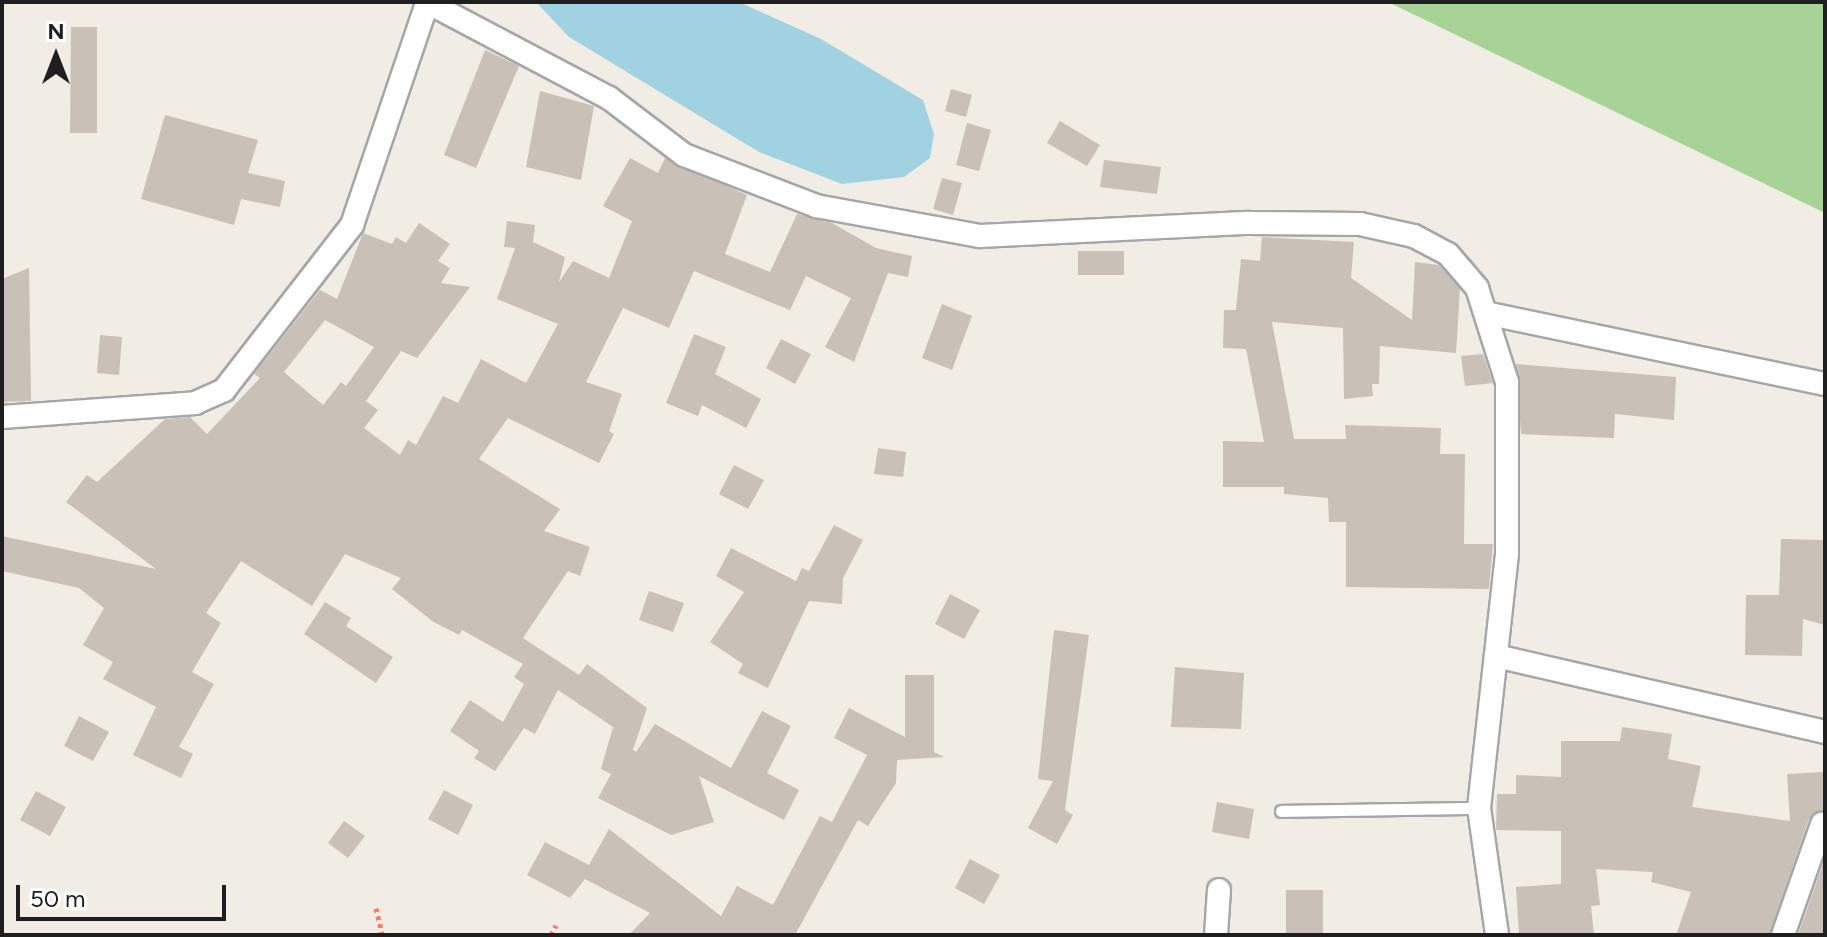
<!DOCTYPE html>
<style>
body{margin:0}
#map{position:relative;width:1827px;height:937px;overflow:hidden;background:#f1ede5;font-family:Figtree,sans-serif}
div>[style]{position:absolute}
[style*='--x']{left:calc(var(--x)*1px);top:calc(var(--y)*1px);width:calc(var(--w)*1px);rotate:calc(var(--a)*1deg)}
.forest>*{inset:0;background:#a7d496}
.water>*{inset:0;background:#a1d2e2}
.building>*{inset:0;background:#c9c0b7}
.path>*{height:5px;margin-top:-2.5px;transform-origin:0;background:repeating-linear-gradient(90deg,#ff7b68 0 4px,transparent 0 8px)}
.roads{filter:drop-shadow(2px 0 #a6a6a6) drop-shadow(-2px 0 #a6a6a6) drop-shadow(0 2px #a6a6a6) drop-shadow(0 -2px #a6a6a6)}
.service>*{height:11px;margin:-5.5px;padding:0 5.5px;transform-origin:5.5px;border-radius:5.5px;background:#fff}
.minor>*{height:22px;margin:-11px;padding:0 11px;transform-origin:11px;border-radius:11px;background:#fff}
span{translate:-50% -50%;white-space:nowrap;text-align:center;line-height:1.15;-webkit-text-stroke:6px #fff;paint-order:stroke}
.frame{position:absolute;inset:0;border:4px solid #1f1f1f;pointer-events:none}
.north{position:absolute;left:16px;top:16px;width:80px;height:80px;-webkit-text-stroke:6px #fff;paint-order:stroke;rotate:0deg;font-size:22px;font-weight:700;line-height:32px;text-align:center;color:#1f1f1f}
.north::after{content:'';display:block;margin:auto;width:28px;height:36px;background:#1f1f1f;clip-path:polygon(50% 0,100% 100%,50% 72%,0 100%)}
.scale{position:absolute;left:16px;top:885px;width:210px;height:36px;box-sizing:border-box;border:4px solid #1f1f1f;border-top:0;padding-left:10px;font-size:24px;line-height:28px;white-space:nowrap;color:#1f1f1f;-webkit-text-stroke:6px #fff;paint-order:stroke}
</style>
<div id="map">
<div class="forest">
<div style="clip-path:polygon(1388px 2px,1825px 2px,1825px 213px)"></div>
</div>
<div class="water">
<div style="clip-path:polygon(536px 2px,739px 2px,821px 39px,923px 100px,934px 134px,930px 158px,904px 177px,842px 184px,759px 152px,569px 37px)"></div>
</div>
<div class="building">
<div style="clip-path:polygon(71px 27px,97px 27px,97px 133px,70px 133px)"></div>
<div style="clip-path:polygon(485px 50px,519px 66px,476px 168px,444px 155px)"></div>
<div style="clip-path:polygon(951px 89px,972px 95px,966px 117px,945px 111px)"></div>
<div style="clip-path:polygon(540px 91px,594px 106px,581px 180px,526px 167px)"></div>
<div style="clip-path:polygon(165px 115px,258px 140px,248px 173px,285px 181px,280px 207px,241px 199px,234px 225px,141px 199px)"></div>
<div style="clip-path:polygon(1060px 121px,1100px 145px,1087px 166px,1047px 143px)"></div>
<div style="clip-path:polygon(967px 123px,991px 130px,979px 171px,956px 165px)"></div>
<div style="clip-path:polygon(evenodd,630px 158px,658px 173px,665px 158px,747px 195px,725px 254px,770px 272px,797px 214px,832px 223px,876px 248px,912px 256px,908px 277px,888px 273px,854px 362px,825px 347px,851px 298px,806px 276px,790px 310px,694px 271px,669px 328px,623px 308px,586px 382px,622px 394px,609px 431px,614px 434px,599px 463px,508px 418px,479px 459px,560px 509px,544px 531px,590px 547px,580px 576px,568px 571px,523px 638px,579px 675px,587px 664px,647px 708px,633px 750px,636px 752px,655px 724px,731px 768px,762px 711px,791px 726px,767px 773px,799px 790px,784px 820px,699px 776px,714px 822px,671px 835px,598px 798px,611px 774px,601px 769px,613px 727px,558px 690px,535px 734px,524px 728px,495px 771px,474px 758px,479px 751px,450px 731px,470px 700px,503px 722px,524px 684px,514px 677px,523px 664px,462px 630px,459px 635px,432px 621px,392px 589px,401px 578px,345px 554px,312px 606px,241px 561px,206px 613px,221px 623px,192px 672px,214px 684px,179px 747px,193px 754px,181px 778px,133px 755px,156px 707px,103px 679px,113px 662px,83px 645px,104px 608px,79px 588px,2px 571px,2px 536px,156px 569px,66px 502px,87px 475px,97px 482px,165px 419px,190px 417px,207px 434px,260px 378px,254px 374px,320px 290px,337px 299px,363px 233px,392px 244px,396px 237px,406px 243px,419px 223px,450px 244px,438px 261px,450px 268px,441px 283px,470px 287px,417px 358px,401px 351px,366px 401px,378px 410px,364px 428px,400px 455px,408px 440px,416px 445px,443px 396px,458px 403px,481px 359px,526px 383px,558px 324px,497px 299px,515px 248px,504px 247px,507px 221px,535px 225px,533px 242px,565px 257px,559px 282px,573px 261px,609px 278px,632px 221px,603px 206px,630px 158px,325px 320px,374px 347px,346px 386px,341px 382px,323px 405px,284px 372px,325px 320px)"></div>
<div style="clip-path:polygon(1104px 160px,1161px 167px,1157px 194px,1100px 187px)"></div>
<div style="clip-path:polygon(942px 178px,962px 183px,953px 215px,933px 209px)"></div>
<div style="clip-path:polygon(1262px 237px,1354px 242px,1351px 278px,1412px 320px,1415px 262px,1439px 265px,1460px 289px,1456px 353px,1380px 346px,1379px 384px,1372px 384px,1373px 396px,1344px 399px,1343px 328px,1272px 322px,1294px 439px,1346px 439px,1345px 425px,1441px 428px,1440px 454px,1465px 454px,1464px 544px,1493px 544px,1489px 589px,1346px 587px,1346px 522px,1329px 522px,1328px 498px,1284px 494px,1284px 487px,1223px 487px,1223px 441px,1264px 442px,1246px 349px,1223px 348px,1224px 310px,1236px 310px,1241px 259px,1260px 261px)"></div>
<div style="clip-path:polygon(1078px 251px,1124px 251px,1124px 275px,1078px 275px)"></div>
<div style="clip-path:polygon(29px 268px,31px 401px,2px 402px,2px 279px)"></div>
<div style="clip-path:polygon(942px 304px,972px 316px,952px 370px,922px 358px)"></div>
<div style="clip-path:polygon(694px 334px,726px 347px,715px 374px,761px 399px,746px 428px,702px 405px,698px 416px,666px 403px)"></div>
<div style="clip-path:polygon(100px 335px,122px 337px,119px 375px,97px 373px)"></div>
<div style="clip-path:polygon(781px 339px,811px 354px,795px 384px,766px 368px)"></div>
<div style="clip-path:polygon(1483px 354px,1493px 383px,1465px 386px,1461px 356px)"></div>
<div style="clip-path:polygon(1516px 364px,1676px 377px,1674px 420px,1615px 414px,1614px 438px,1521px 434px)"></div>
<div style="clip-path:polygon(878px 448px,906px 452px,903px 477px,874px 474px)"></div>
<div style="clip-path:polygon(734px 465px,764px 480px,748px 509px,719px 494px)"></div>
<div style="clip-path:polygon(834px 525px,863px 540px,843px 578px,842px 604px,809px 601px,768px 688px,738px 673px,743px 664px,710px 642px,744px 592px,716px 576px,731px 548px,796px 581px,802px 568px,809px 571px)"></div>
<div style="clip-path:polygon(1781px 539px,1825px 540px,1825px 625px,1803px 619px,1802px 656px,1745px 655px,1746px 595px,1779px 595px)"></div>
<div style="clip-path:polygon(649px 591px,684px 603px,673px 632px,639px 620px)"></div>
<div style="clip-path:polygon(950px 594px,980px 610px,964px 639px,935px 624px)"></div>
<div style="clip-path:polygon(325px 602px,351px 618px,346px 626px,393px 657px,376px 683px,304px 634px)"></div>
<div style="clip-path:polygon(1054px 630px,1089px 635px,1065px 810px,1073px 815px,1057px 844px,1028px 828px,1053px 781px,1038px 779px)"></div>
<div style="clip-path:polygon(1175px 667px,1244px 673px,1241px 729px,1171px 727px)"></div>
<div style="clip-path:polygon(905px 675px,934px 675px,934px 752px,944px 757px,897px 760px,896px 783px,868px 826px,858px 820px,795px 935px,629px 935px,650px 913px,585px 879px,570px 898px,527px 875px,545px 842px,589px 865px,609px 829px,721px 916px,737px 886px,773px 905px,820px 816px,832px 822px,867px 755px,834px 738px,849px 708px,905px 737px)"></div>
<div style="clip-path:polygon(79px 716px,109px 732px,93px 761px,64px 746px)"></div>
<div style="clip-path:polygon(1622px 727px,1672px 734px,1668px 759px,1701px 766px,1692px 807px,1790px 821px,1787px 774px,1825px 772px,1825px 811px,1809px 819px,1769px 935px,1676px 935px,1691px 892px,1651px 882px,1653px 872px,1596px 869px,1600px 905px,1591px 906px,1594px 935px,1519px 935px,1516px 887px,1561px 884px,1561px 831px,1496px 830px,1497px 794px,1516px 794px,1516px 775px,1561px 777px,1561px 741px,1620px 741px)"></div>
<div style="clip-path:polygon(444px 790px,473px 805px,458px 835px,428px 819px)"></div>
<div style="clip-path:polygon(36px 791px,66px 807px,50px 836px,20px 820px)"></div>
<div style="clip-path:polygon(1217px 802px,1254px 809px,1249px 839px,1212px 832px)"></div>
<div style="clip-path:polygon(344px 821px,365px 836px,348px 858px,328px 843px)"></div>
<div style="clip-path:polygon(1825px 858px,1825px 935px,1798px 935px)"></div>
<div style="clip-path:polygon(970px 859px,1000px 875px,984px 904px,955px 888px)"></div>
<div style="clip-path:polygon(1286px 890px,1323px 890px,1323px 935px,1286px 935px)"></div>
</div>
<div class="path">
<div style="--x:376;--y:908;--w:28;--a:77"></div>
<div style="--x:551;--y:935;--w:11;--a:-63"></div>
</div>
<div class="roads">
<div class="service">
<div style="--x:1281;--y:811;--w:198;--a:-0.9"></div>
</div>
<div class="minor">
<div style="--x:427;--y:2;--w:206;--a:27.8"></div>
<div style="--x:609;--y:98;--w:94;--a:37.2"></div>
<div style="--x:684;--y:155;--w:142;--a:21.1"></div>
<div style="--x:816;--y:206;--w:167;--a:10.4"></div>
<div style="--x:980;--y:236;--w:269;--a:-2.8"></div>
<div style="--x:1249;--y:223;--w:111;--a:0.5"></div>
<div style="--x:1360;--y:224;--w:55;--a:12.5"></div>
<div style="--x:1414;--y:236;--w:38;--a:28"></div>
<div style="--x:1448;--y:254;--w:45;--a:49.5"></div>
<div style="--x:1477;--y:288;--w:99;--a:72.3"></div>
<div style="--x:1507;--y:382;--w:172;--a:90"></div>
<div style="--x:1507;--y:554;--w:256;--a:96.3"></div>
<div style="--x:1479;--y:808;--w:128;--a:81.9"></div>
<div style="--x:1490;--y:314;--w:342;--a:11.8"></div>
<div style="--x:2;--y:417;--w:194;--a:-4.1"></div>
<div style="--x:195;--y:403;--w:32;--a:-24"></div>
<div style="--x:224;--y:390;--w:209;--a:-52.2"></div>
<div style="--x:352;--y:225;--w:234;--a:-71.3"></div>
<div style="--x:1496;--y:656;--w:338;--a:13"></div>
<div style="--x:1216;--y:935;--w:45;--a:-86.2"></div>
<div style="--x:1783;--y:935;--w:118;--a:-70.6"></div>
</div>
</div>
<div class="frame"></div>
<div class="north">N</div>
<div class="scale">50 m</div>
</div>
